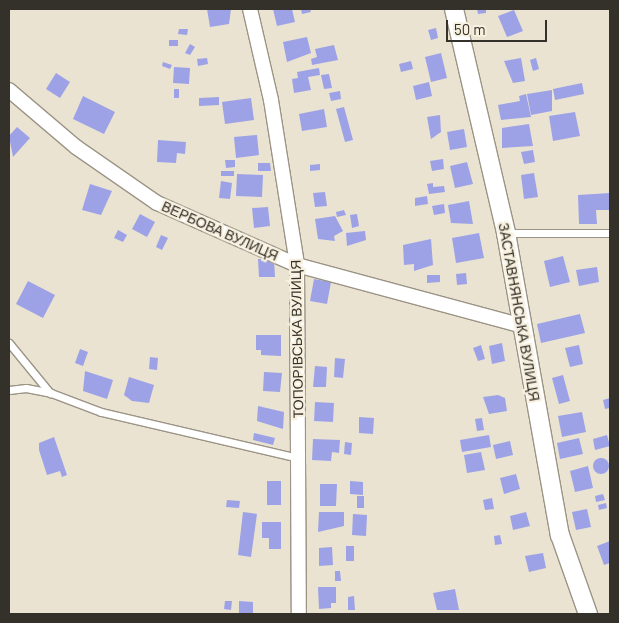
<!DOCTYPE html>
<meta charset="utf-8">
<style>
body{margin:0}
#map{position:relative;width:619px;height:623px;overflow:hidden;background:#eae3d2;font-family:Barlow,sans-serif}
div>[style]{position:absolute}
[style*='--x']{left:calc(var(--x)*1px);top:calc(var(--y)*1px);width:calc(var(--w)*1px);rotate:calc(var(--a)*1deg)}
.building>*{inset:0;background:#9da2e6}
.round{border-radius:50%}
.roads{filter:drop-shadow(1px 0 #9b9485) drop-shadow(-1px 0 #9b9485) drop-shadow(0 1px #9b9485) drop-shadow(0 -1px #9b9485)}
.service>*{height:7px;margin:-3.5px;padding:0 3.5px;transform-origin:3.5px;border-radius:3.5px;background:#fff}
.minor>*{height:14px;margin:-7px;padding:0 7px;transform-origin:7px;border-radius:7px;background:#fff}
.tertiary>*{height:18px;margin:-9px;padding:0 9px;transform-origin:9px;border-radius:9px;background:#fff}
span{translate:-50% -50%;white-space:nowrap;text-align:center;line-height:1.15;-webkit-text-stroke:4.5px #f7f0df;paint-order:stroke}
.street-label{font-size:14px;color:#34312a}
.frame{position:absolute;inset:0;border:10px solid #34312a;pointer-events:none}
.scale{position:absolute;left:446px;top:20px;width:101px;height:22px;box-sizing:border-box;border:2px solid #34312a;border-top:0;padding-left:6px;font-size:15px;line-height:18px;white-space:nowrap;color:#34312a;-webkit-text-stroke:4px #f7f0df;paint-order:stroke}
</style>
<div id="map">
<div class="building">
<div style="clip-path:polygon(207px 9px,231px 9px,229px 24px,210px 27px)"></div>
<div style="clip-path:polygon(273px 9px,292px 9px,295px 22px,277px 26px)"></div>
<div style="clip-path:polygon(301px 9px,310px 9px,311px 12px,302px 14px)"></div>
<div style="clip-path:polygon(477px 9px,486px 9px,486px 13px,478px 14px)"></div>
<div style="clip-path:polygon(514px 10px,523px 31px,507px 37px,498px 16px)"></div>
<div style="clip-path:polygon(436px 28px,438px 38px,431px 40px,428px 30px)"></div>
<div style="clip-path:polygon(179px 29px,188px 29px,187px 35px,178px 34px)"></div>
<div style="clip-path:polygon(307px 37px,311px 53px,287px 62px,283px 42px)"></div>
<div style="clip-path:polygon(169px 40px,178px 40px,178px 46px,169px 46px)"></div>
<div style="clip-path:polygon(190px 44px,195px 47px,190px 55px,185px 53px)"></div>
<div style="clip-path:polygon(334px 45px,338px 60px,312px 65px,311px 59px,317px 57px,315px 49px)"></div>
<div style="clip-path:polygon(441px 53px,447px 78px,431px 82px,425px 57px)"></div>
<div style="clip-path:polygon(207px 58px,208px 64px,198px 66px,197px 59px)"></div>
<div style="clip-path:polygon(521px 58px,525px 81px,513px 83px,504px 61px)"></div>
<div style="clip-path:polygon(536px 58px,539px 69px,533px 71px,530px 60px)"></div>
<div style="clip-path:polygon(411px 61px,413px 69px,401px 72px,399px 64px)"></div>
<div style="clip-path:polygon(163px 62px,172px 65px,170px 69px,162px 66px)"></div>
<div style="clip-path:polygon(174px 67px,190px 68px,189px 84px,173px 83px)"></div>
<div style="clip-path:polygon(319px 68px,320px 75px,308px 77px,311px 90px,294px 93px,292px 79px,298px 78px,297px 72px)"></div>
<div style="clip-path:polygon(56px 73px,70px 82px,60px 98px,46px 89px)"></div>
<div style="clip-path:polygon(329px 74px,332px 88px,324px 89px,321px 75px)"></div>
<div style="clip-path:polygon(429px 82px,432px 96px,416px 100px,413px 86px)"></div>
<div style="clip-path:polygon(582px 83px,584px 94px,555px 100px,553px 89px)"></div>
<div style="clip-path:polygon(174px 89px,179px 89px,179px 98px,174px 98px)"></div>
<div style="clip-path:polygon(552px 90px,552px 111px,531px 115px,527px 94px)"></div>
<div style="clip-path:polygon(340px 91px,341px 99px,331px 101px,329px 93px)"></div>
<div style="clip-path:polygon(526px 94px,531px 117px,501px 120px,498px 105px,520px 101px,519px 96px)"></div>
<div style="clip-path:polygon(83px 96px,115px 112px,104px 134px,73px 119px)"></div>
<div style="clip-path:polygon(219px 97px,219px 105px,199px 106px,199px 98px)"></div>
<div style="clip-path:polygon(251px 98px,254px 120px,225px 124px,222px 102px)"></div>
<div style="clip-path:polygon(344px 107px,353px 140px,345px 142px,336px 109px)"></div>
<div style="clip-path:polygon(324px 109px,327px 127px,302px 131px,299px 114px)"></div>
<div style="clip-path:polygon(575px 112px,580px 136px,553px 141px,549px 116px)"></div>
<div style="clip-path:polygon(440px 115px,441px 132px,431px 139px,427px 117px)"></div>
<div style="clip-path:polygon(529px 124px,533px 146px,502px 148px,502px 128px)"></div>
<div style="clip-path:polygon(17px 127px,30px 138px,13px 157px,9px 136px)"></div>
<div style="clip-path:polygon(464px 129px,467px 147px,450px 150px,447px 132px)"></div>
<div style="clip-path:polygon(257px 135px,259px 155px,236px 158px,234px 137px)"></div>
<div style="clip-path:polygon(158px 140px,186px 142px,185px 154px,177px 153px,176px 163px,157px 162px)"></div>
<div style="clip-path:polygon(533px 150px,535px 162px,524px 164px,521px 152px)"></div>
<div style="clip-path:polygon(443px 159px,444px 169px,432px 171px,430px 161px)"></div>
<div style="clip-path:polygon(225px 160px,235px 160px,235px 167px,226px 168px)"></div>
<div style="clip-path:polygon(467px 162px,473px 184px,455px 188px,450px 166px)"></div>
<div style="clip-path:polygon(258px 163px,270px 163px,271px 171px,258px 171px)"></div>
<div style="clip-path:polygon(320px 164px,320px 170px,310px 171px,310px 165px)"></div>
<div style="clip-path:polygon(221px 171px,234px 171px,234px 176px,221px 176px)"></div>
<div style="clip-path:polygon(534px 173px,538px 197px,524px 199px,521px 175px)"></div>
<div style="clip-path:polygon(237px 174px,263px 175px,262px 197px,236px 196px)"></div>
<div style="clip-path:polygon(221px 181px,232px 183px,230px 199px,219px 198px)"></div>
<div style="clip-path:polygon(433px 183px,433px 187px,444px 186px,445px 192px,429px 194px,427px 184px)"></div>
<div style="clip-path:polygon(90px 184px,112px 191px,101px 215px,82px 210px)"></div>
<div style="clip-path:polygon(325px 192px,327px 206px,315px 207px,313px 193px)"></div>
<div style="clip-path:polygon(610px 193px,610px 210px,596px 210px,597px 224px,579px 224px,578px 195px)"></div>
<div style="clip-path:polygon(427px 196px,428px 204px,415px 206px,415px 198px)"></div>
<div style="clip-path:polygon(469px 201px,473px 224px,451px 223px,448px 205px)"></div>
<div style="clip-path:polygon(444px 204px,445px 213px,434px 215px,432px 206px)"></div>
<div style="clip-path:polygon(268px 207px,270px 226px,254px 228px,252px 208px)"></div>
<div style="clip-path:polygon(344px 210px,346px 215px,337px 217px,336px 212px)"></div>
<div style="clip-path:polygon(140px 214px,155px 222px,147px 237px,132px 229px)"></div>
<div style="clip-path:polygon(357px 214px,359px 226px,352px 228px,350px 215px)"></div>
<div style="clip-path:polygon(335px 216px,343px 231px,334px 236px,335px 241px,318px 239px,315px 219px)"></div>
<div style="clip-path:polygon(118px 230px,127px 235px,123px 242px,114px 238px)"></div>
<div style="clip-path:polygon(365px 231px,366px 240px,347px 246px,346px 233px)"></div>
<div style="clip-path:polygon(479px 233px,484px 258px,456px 263px,452px 238px)"></div>
<div style="clip-path:polygon(161px 235px,168px 238px,162px 250px,156px 247px)"></div>
<div style="clip-path:polygon(431px 239px,433px 265px,414px 271px,414px 264px,404px 265px,403px 245px)"></div>
<div style="clip-path:polygon(563px 256px,570px 282px,550px 287px,544px 261px)"></div>
<div style="clip-path:polygon(258px 259px,274px 259px,275px 277px,259px 277px)"></div>
<div style="clip-path:polygon(597px 267px,599px 282px,579px 286px,576px 270px)"></div>
<div style="clip-path:polygon(466px 273px,467px 284px,457px 285px,456px 274px)"></div>
<div style="clip-path:polygon(427px 275px,440px 275px,440px 282px,427px 283px)"></div>
<div style="clip-path:polygon(314px 279px,331px 282px,327px 304px,310px 301px)"></div>
<div style="clip-path:polygon(28px 281px,55px 295px,43px 318px,16px 304px)"></div>
<div style="clip-path:polygon(580px 314px,585px 333px,541px 343px,537px 324px)"></div>
<div style="clip-path:polygon(256px 335px,281px 335px,281px 356px,261px 355px,261px 350px,256px 350px)"></div>
<div style="clip-path:polygon(502px 343px,505px 361px,492px 364px,489px 346px)"></div>
<div style="clip-path:polygon(481px 345px,485px 359px,478px 361px,473px 348px)"></div>
<div style="clip-path:polygon(579px 345px,583px 364px,570px 367px,565px 348px)"></div>
<div style="clip-path:polygon(80px 349px,88px 352px,83px 366px,75px 363px)"></div>
<div style="clip-path:polygon(150px 357px,158px 358px,157px 370px,149px 369px)"></div>
<div style="clip-path:polygon(335px 358px,345px 359px,343px 378px,334px 377px)"></div>
<div style="clip-path:polygon(315px 366px,327px 367px,326px 387px,313px 387px)"></div>
<div style="clip-path:polygon(85px 371px,113px 380px,107px 399px,83px 391px)"></div>
<div style="clip-path:polygon(264px 372px,282px 373px,280px 392px,263px 391px)"></div>
<div style="clip-path:polygon(563px 375px,570px 401px,559px 404px,552px 378px)"></div>
<div style="clip-path:polygon(129px 377px,154px 385px,149px 403px,132px 401px,124px 395px)"></div>
<div style="clip-path:polygon(498px 395px,505px 398px,507px 411px,489px 414px,483px 397px)"></div>
<div style="clip-path:polygon(610px 398px,610px 408px,605px 409px,603px 400px)"></div>
<div style="clip-path:polygon(315px 402px,334px 403px,333px 422px,314px 421px)"></div>
<div style="clip-path:polygon(258px 406px,284px 412px,283px 429px,257px 421px)"></div>
<div style="clip-path:polygon(582px 412px,586px 432px,562px 437px,558px 416px)"></div>
<div style="clip-path:polygon(359px 417px,374px 418px,373px 434px,359px 433px)"></div>
<div style="clip-path:polygon(482px 418px,484px 430px,477px 431px,475px 419px)"></div>
<div style="clip-path:polygon(254px 433px,275px 438px,273px 445px,253px 440px)"></div>
<div style="clip-path:polygon(489px 435px,491px 447px,462px 452px,460px 440px)"></div>
<div style="clip-path:polygon(607px 435px,610px 446px,595px 450px,593px 439px)"></div>
<div style="clip-path:polygon(54px 437px,67px 475px,62px 477px,60px 471px,47px 475px,39px 450px,39px 443px)"></div>
<div style="clip-path:polygon(579px 438px,583px 454px,560px 459px,557px 443px)"></div>
<div style="clip-path:polygon(313px 439px,340px 440px,339px 453px,332px 452px,331px 461px,312px 460px)"></div>
<div style="clip-path:polygon(510px 441px,513px 455px,496px 459px,493px 445px)"></div>
<div style="clip-path:polygon(345px 442px,352px 443px,351px 455px,344px 454px)"></div>
<div style="clip-path:polygon(481px 452px,485px 470px,467px 473px,464px 455px)"></div>
<div class="round" style="left:593px;top:458px;width:16px;height:16px"></div>
<div style="clip-path:polygon(588px 466px,593px 488px,575px 492px,570px 471px)"></div>
<div style="clip-path:polygon(516px 474px,520px 489px,504px 494px,500px 478px)"></div>
<div style="clip-path:polygon(267px 481px,281px 481px,281px 505px,267px 505px)"></div>
<div style="clip-path:polygon(350px 481px,363px 482px,363px 495px,350px 494px)"></div>
<div style="clip-path:polygon(320px 484px,337px 484px,336px 506px,320px 506px)"></div>
<div style="clip-path:polygon(603px 494px,605px 500px,596px 502px,595px 496px)"></div>
<div style="clip-path:polygon(357px 496px,364px 496px,364px 508px,357px 508px)"></div>
<div style="clip-path:polygon(492px 498px,494px 509px,485px 510px,483px 500px)"></div>
<div style="clip-path:polygon(227px 500px,240px 501px,239px 508px,226px 507px)"></div>
<div style="clip-path:polygon(606px 503px,607px 508px,599px 510px,598px 505px)"></div>
<div style="clip-path:polygon(587px 509px,591px 527px,576px 530px,572px 512px)"></div>
<div style="clip-path:polygon(243px 512px,257px 514px,251px 557px,238px 555px)"></div>
<div style="clip-path:polygon(319px 512px,344px 512px,344px 526px,318px 532px)"></div>
<div style="clip-path:polygon(526px 512px,530px 526px,513px 530px,510px 516px)"></div>
<div style="clip-path:polygon(353px 514px,367px 515px,366px 536px,352px 535px)"></div>
<div style="clip-path:polygon(262px 522px,281px 522px,281px 549px,269px 549px,269px 538px,262px 538px)"></div>
<div style="clip-path:polygon(500px 535px,502px 544px,495px 545px,494px 536px)"></div>
<div style="clip-path:polygon(610px 541px,610px 563px,604px 565px,597px 546px)"></div>
<div style="clip-path:polygon(346px 546px,354px 546px,354px 561px,346px 561px)"></div>
<div style="clip-path:polygon(332px 547px,333px 565px,319px 566px,319px 548px)"></div>
<div style="clip-path:polygon(543px 553px,546px 568px,529px 572px,525px 556px)"></div>
<div style="clip-path:polygon(335px 571px,340px 571px,341px 581px,335px 581px)"></div>
<div style="clip-path:polygon(318px 587px,336px 587px,336px 603px,331px 603px,331px 608px,319px 609px)"></div>
<div style="clip-path:polygon(455px 589px,459px 610px,437px 610px,433px 593px)"></div>
<div style="clip-path:polygon(354px 596px,355px 610px,348px 610px,348px 597px)"></div>
<div style="clip-path:polygon(225px 601px,232px 601px,231px 610px,224px 609px)"></div>
<div style="clip-path:polygon(239px 601px,253px 602px,253px 614px,239px 614px)"></div>
</div>
<div class="roads">
<div class="service">
<div style="--x:506;--y:233;--w:104;--a:0"></div>
<div style="--x:9;--y:343;--w:65;--a:50.6"></div>
<div style="--x:9;--y:390;--w:17;--a:-7"></div>
<div style="--x:26;--y:388;--w:25;--a:11"></div>
<div style="--x:51;--y:393;--w:53;--a:20.8"></div>
<div style="--x:101;--y:412;--w:202;--a:13.1"></div>
</div>
<div class="minor">
<div style="--x:250;--y:9;--w:93;--a:77"></div>
<div style="--x:271;--y:100;--w:167;--a:81"></div>
<div style="--x:297;--y:265;--w:349;--a:89.7"></div>
<div style="--x:9;--y:90;--w:88;--a:40.4"></div>
<div style="--x:76;--y:147;--w:98;--a:34.7"></div>
<div style="--x:157;--y:203;--w:153;--a:23.9"></div>
<div style="--x:297;--y:265;--w:230;--a:15.1"></div>
</div>
<div class="tertiary">
<div style="--x:454;--y:9;--w:230;--a:76.9"></div>
<div style="--x:506;--y:233;--w:307;--a:79.9"></div>
<div style="--x:560;--y:535;--w:84;--a:70.5"></div>
</div>
</div>
<div class="street-label">
<span style="left:220px;top:231px;rotate:24deg">ВЕРБОВА ВУЛИЦЯ</span>
<span style="left:519px;top:312px;rotate:80deg">ЗАСТАВНЯНСЬКА ВУЛИЦЯ</span>
<span style="left:297px;top:339px;rotate:-91deg">ТОПОРІВСЬКА ВУЛИЦЯ</span>
</div>
<div class="frame"></div>
<div class="scale">50 m</div>
</div>
